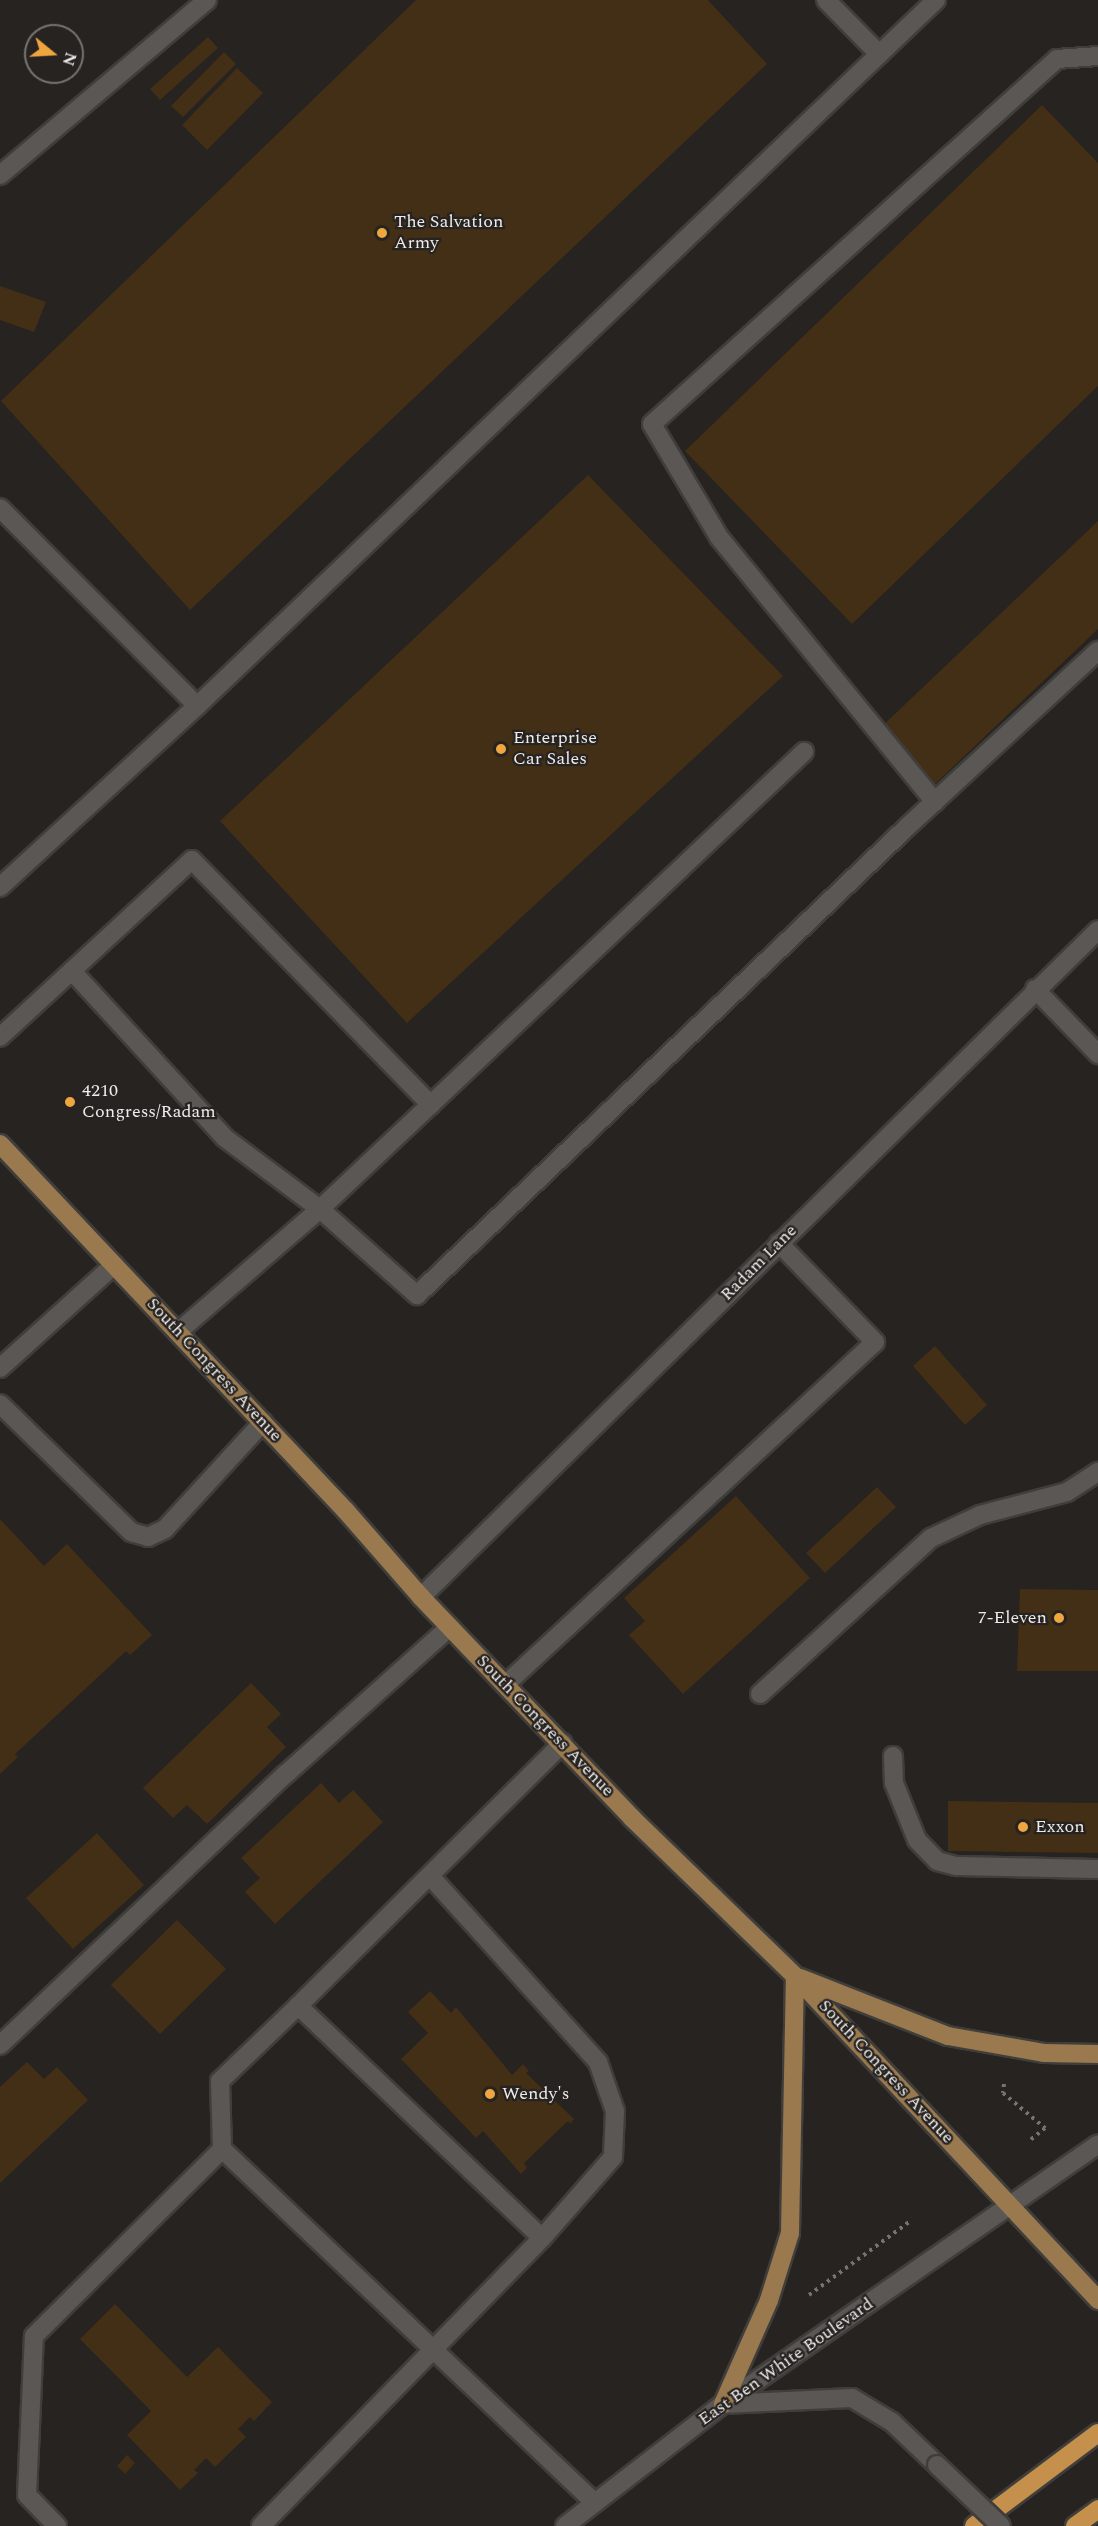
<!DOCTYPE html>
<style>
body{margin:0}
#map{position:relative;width:1098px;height:2526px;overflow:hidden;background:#262321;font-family:Spectral,serif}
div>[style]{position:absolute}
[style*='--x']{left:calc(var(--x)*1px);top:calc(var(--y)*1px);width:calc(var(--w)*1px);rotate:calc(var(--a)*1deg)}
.building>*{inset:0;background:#432f15}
.path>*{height:4px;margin-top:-2px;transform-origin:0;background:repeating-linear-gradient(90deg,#767472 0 3px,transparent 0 7.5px)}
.roads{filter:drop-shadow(2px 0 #403e3b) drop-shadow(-2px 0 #403e3b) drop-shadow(0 2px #403e3b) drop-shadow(0 -2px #403e3b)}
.service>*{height:18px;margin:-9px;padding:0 9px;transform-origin:9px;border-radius:9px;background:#5a5754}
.minor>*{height:18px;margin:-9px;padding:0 9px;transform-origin:9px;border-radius:9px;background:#5a5754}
.secondary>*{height:18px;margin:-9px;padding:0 9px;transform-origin:9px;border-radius:9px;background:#5a5754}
.primary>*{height:18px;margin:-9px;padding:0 9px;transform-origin:9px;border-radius:9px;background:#9a794f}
.motorway>*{height:18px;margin:-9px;padding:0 9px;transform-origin:9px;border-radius:9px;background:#c4904c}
.bridges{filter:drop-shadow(2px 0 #403e3b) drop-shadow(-2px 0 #403e3b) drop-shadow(0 2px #403e3b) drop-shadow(0 -2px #403e3b)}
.secondary-bridge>*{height:18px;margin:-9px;padding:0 9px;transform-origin:9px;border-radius:9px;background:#5a5754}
.dots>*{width:16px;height:16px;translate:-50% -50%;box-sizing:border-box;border:3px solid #262321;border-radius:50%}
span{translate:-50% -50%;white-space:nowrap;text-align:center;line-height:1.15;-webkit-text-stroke:4.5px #262321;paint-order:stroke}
.poi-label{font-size:18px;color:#eeecea}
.left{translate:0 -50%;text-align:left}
.right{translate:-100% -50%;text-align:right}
.street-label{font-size:18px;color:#eeecea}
.north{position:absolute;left:24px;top:24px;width:60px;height:60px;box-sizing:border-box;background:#262321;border:2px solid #767371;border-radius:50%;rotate:108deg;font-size:16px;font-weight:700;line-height:24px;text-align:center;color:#eeecea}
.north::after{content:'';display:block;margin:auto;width:21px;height:27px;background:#f0a63e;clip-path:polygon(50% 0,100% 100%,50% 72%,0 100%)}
</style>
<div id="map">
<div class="building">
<div style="clip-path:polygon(416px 0,708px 0,767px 64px,190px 610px,1px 401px)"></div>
<div style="clip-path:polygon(208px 37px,218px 48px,160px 100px,150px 89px)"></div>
<div style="clip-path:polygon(224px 52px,236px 64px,183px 117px,171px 106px)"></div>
<div style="clip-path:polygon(237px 68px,263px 93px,207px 150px,182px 125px)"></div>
<div style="clip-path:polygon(1042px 105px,1098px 163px,1098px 386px,852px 624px,685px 451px)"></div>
<div style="clip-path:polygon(0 286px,46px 302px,34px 332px,0 320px)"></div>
<div style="clip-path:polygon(588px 475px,783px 676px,407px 1023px,220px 821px)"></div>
<div style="clip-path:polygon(1098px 521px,1098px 629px,933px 786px,879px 729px)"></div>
<div style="clip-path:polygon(935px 1346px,987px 1405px,965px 1425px,913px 1366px)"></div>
<div style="clip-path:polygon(877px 1487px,896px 1507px,825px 1573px,806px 1553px)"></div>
<div style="clip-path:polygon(736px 1496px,810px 1578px,683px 1694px,629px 1635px,645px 1621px,624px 1598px)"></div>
<div style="clip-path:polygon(0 1519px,44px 1566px,67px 1544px,152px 1635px,130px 1655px,126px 1651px,15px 1754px,18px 1757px,0 1774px)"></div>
<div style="clip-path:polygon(1020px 1589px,1098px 1590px,1098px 1671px,1017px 1671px)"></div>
<div style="clip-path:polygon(251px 1683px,281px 1714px,267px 1727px,286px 1747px,207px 1824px,187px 1805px,173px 1818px,143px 1788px)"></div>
<div style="clip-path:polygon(321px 1783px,339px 1803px,353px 1790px,383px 1822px,275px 1924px,245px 1892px,260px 1878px,241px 1858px)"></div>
<div style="clip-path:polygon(948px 1801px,1098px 1803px,1098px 1853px,948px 1851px)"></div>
<div style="clip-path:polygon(97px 1833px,144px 1885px,73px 1949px,26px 1898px)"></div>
<div style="clip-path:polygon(177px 1920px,226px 1969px,160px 2034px,111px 1985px)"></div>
<div style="clip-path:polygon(430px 1991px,451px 2013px,456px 2007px,512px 2075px,523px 2064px,529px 2071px,526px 2073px,574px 2119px,570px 2124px,568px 2121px,524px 2163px,527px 2168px,521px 2174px,483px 2131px,476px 2138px,401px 2059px,428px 2033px,408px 2012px)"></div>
<div style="clip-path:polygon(27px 2062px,44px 2079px,57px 2067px,88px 2100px,0 2183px,0 2087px)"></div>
<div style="clip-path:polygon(115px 2304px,187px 2377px,218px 2347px,272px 2402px,254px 2421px,250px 2417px,238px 2429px,246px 2437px,215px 2467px,206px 2458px,194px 2470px,198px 2473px,180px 2490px,127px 2435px,151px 2411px,80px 2339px)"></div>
<div style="clip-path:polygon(127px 2455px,135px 2463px,125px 2474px,117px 2466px)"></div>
</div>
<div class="path">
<div style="--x:1004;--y:2084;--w:9;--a:96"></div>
<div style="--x:1003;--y:2093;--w:55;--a:39.8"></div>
<div style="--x:1045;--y:2128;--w:19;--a:141"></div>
<div style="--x:809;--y:2295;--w:127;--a:-36.1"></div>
</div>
<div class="roads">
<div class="service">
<div style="--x:826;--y:0;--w:76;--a:45.5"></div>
<div style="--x:0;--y:175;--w:271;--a:-40.2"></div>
<div style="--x:0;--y:508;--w:279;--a:45.1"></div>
<div style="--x:197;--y:706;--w:1022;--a:-43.69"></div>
<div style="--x:935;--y:802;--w:342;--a:-129.2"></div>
<div style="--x:719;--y:537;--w:131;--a:-120.7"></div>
<div style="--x:652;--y:424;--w:545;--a:-42.03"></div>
<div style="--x:1057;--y:59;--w:41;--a:-4.2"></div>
<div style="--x:0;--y:887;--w:268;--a:-42.6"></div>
<div style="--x:72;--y:971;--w:226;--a:47.5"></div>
<div style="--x:225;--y:1138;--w:119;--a:36.8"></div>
<div style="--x:320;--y:1209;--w:666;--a:-43.36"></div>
<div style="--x:1035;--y:989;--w:91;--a:45.9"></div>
<div style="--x:0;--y:1037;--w:261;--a:-42.7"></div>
<div style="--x:192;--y:860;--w:342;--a:45.7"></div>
<div style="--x:178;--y:1332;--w:188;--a:-40.9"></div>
<div style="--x:320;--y:1209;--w:130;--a:41.6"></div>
<div style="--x:417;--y:1295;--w:678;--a:-43.68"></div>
<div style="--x:907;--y:827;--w:260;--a:-42.7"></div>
<div style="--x:0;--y:1368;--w:154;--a:-42.1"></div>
<div style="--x:0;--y:1404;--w:183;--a:44.3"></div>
<div style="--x:131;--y:1532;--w:18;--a:16"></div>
<div style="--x:148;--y:1537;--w:19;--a:-25"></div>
<div style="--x:165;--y:1529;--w:145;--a:-47.5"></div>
<div style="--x:506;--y:1684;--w:503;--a:-42.83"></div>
<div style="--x:875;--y:1342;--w:138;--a:-134.1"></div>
<div style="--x:760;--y:1694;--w:231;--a:-42.4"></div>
<div style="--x:931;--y:1538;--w:54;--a:-25.1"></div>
<div style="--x:980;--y:1515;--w:90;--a:-14.8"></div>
<div style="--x:1067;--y:1492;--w:37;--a:-33"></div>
<div style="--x:893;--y:1756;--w:27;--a:88"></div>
<div style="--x:894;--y:1783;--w:61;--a:68"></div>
<div style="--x:917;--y:1840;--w:29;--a:46"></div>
<div style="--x:937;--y:1861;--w:20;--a:15"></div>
<div style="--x:956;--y:1866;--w:142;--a:1.2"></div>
<div style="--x:430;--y:1876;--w:251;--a:47.9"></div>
<div style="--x:598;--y:2062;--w:52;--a:70.9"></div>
<div style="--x:615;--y:2111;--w:46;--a:92.5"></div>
<div style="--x:613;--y:2157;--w:108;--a:131.2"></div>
<div style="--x:0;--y:2045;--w:394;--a:-43.5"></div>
<div style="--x:286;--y:1774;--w:220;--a:-41.9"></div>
<div style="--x:222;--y:2149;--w:68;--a:-91.7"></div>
<div style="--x:220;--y:2081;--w:108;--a:-43.9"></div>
<div style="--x:57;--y:2526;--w:43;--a:-134.1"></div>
<div style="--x:27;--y:2495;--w:159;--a:-87.5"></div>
<div style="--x:34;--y:2336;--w:265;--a:-44.8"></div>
<div style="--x:222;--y:2149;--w:514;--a:43.5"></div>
<div style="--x:261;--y:2526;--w:402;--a:-45.7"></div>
<div style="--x:542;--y:2238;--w:337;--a:-136.4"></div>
<div style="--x:298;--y:2006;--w:373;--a:-44.8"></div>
</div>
<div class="minor">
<div style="--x:421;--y:1597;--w:950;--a:-44.57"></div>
</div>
<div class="secondary">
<div style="--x:723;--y:2404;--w:129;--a:-2.7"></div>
<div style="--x:852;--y:2398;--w:47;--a:31"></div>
<div style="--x:892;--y:2422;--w:62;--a:43.7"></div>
<div style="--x:565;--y:2526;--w:200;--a:-37.7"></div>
<div style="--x:723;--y:2404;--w:456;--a:-34.7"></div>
</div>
<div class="primary">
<div style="--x:0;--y:1144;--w:504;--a:46.69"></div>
<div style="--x:346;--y:1511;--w:114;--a:48.9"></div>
<div style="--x:421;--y:1597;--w:306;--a:46.3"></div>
<div style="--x:632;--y:1818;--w:227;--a:44.1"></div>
<div style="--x:795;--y:1976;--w:444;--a:46.9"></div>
<div style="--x:800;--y:1978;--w:159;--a:21.4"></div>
<div style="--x:948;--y:2036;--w:97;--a:10"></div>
<div style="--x:1044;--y:2053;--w:54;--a:1.1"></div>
<div style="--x:723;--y:2404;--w:114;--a:-66.1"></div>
<div style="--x:769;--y:2300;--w:70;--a:-72.6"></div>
<div style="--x:790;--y:2233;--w:257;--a:-88.9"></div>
</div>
<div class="motorway">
<div style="--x:974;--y:2526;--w:155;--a:-36.9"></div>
<div style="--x:1075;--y:2526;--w:29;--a:-36"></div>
</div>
</div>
<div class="bridges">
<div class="secondary-bridge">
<div style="--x:937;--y:2465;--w:88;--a:43.6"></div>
</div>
</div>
<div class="dots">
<div style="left:382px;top:233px;background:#f0a63e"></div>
<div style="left:501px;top:749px;background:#f0a63e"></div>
<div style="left:70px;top:1102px;background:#f0a63e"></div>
<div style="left:1059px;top:1618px;background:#f0a63e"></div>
<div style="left:1023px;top:1827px;background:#f0a63e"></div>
<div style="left:490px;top:2094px;background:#f0a63e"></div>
</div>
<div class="poi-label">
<span class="left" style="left:394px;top:233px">The Salvation<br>Army</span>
<span class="left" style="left:513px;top:749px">Enterprise<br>Car Sales</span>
<span class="left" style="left:82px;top:1102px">4210<br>Congress/Radam</span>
<span class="right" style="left:1047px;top:1618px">7-Eleven</span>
<span class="left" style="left:1035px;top:1827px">Exxon</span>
<span class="left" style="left:502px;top:2094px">Wendy's</span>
</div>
<div class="street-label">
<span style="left:759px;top:1263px;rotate:-45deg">Radam Lane</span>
<span style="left:214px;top:1370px;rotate:47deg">South Congress Avenue</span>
<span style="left:545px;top:1726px;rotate:46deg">South Congress Avenue</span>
<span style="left:886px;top:2072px;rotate:47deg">South Congress Avenue</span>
<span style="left:786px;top:2362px;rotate:-35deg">East Ben White Boulevard</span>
</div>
<div class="north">N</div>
</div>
